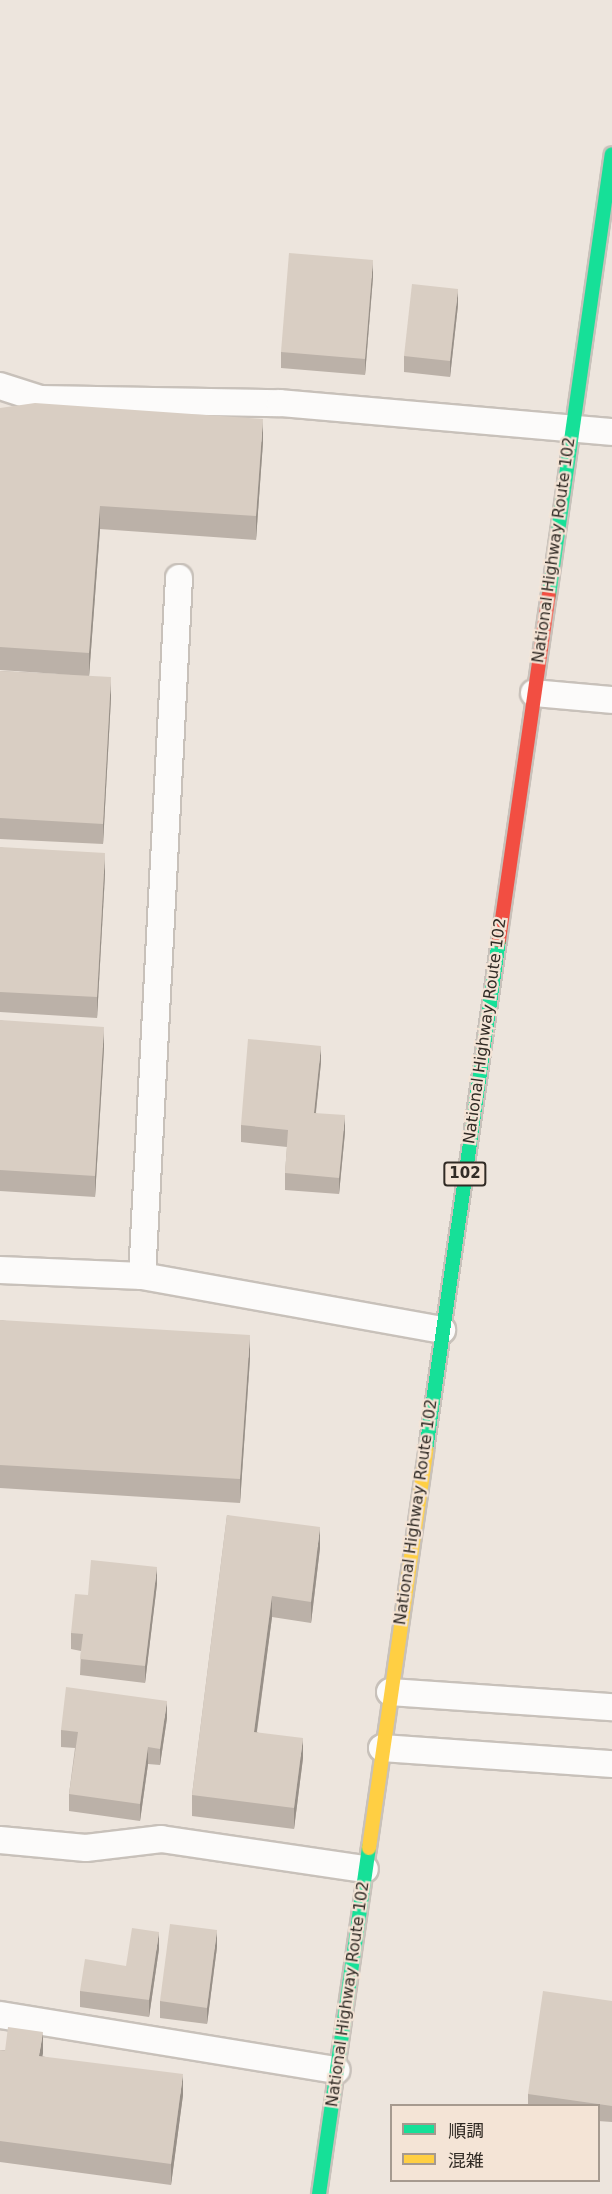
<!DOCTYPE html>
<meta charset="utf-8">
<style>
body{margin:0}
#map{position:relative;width:612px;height:2194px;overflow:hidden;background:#ede5dd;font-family:"DejaVu Sans","Noto Sans JP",sans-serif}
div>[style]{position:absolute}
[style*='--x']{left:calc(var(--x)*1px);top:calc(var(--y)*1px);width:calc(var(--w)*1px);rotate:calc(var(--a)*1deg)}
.roads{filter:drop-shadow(2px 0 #c8c1ba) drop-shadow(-2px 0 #c8c1ba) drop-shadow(0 2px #c8c1ba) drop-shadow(0 -2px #c8c1ba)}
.lane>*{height:26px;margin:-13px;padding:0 13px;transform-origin:13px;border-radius:13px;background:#fcfbfa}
.fast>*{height:14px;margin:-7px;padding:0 7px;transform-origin:7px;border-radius:7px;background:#16e098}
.slow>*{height:14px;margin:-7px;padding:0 7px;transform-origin:7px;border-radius:7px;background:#ffcf43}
.jam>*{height:14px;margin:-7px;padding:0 7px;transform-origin:7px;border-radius:7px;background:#f24e42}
.wall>*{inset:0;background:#bbb1a8}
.shaded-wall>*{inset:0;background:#989088}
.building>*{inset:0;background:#d9cec3}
span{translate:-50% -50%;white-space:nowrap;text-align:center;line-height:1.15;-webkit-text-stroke:4.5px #f4e4d6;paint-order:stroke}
.shield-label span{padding:2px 4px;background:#f4e4d6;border:2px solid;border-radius:4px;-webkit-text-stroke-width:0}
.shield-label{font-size:15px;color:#312b25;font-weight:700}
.street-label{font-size:16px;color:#312b25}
.legend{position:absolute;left:390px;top:2104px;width:210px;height:78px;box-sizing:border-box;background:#f4e4d6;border:2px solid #a69a8f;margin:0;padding:8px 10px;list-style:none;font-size:18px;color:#312b25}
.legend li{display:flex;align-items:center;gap:12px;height:30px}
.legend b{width:30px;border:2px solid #a69a8f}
</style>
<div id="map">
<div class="roads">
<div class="lane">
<div style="--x:0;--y:386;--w:42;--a:18"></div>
<div style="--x:40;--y:399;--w:240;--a:1"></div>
<div style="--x:280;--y:403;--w:333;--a:5"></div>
<div style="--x:179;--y:578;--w:699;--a:93.03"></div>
<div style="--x:142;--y:1276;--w:305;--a:10.2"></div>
<div style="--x:534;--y:693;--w:78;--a:5.1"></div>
<div style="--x:0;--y:1270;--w:142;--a:2.4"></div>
<div style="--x:390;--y:1692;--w:223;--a:3.9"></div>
<div style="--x:382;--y:1748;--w:231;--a:4"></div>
<div style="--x:0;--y:1840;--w:86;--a:5.3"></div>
<div style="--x:86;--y:1848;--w:76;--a:-6.8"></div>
<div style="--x:161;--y:1839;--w:206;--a:8.4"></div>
<div style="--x:0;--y:2015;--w:341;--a:9.3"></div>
</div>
<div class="fast">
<div style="--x:549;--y:595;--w:445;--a:-81.9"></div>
<div style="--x:426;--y:1450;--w:515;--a:-81.85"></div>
<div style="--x:319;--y:2194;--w:350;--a:-81.8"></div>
</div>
<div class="slow">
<div style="--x:369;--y:1848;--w:402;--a:-81.8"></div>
</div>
<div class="jam">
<div style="--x:499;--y:940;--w:349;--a:-81.8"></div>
</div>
</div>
<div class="wall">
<div style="clip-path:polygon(373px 277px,365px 375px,281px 368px,281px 352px)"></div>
<div style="clip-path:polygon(458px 305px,450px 377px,404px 372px,404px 356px)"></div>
<div style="clip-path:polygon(0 408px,263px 442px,256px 540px,100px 529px,89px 676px,111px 698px,103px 844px,0 839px,0 671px,73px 675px,0 670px)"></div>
<div style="clip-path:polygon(0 847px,105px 874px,97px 1018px,0 1012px)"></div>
<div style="clip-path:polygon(0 1020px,104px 1048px,95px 1197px,0 1191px)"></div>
<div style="clip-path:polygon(321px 1062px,316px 1113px,345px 1132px,339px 1194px,285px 1190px,285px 1173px,287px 1147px,241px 1142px,241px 1125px)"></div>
<div style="clip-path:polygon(0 1320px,250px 1358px,240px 1503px,0 1488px)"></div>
<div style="clip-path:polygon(227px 1515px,320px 1548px,311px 1623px,272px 1617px,257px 1732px,303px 1758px,294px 1829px,192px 1816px,192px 1795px)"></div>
<div style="clip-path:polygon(157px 1584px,145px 1683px,80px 1675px,81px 1651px,71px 1649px,71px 1633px,88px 1595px)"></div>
<div style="clip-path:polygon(167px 1718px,160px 1765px,148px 1764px,140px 1821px,69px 1811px,69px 1794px,75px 1748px,61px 1747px,61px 1730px)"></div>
<div style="clip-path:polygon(217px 1947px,207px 2024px,160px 2018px,160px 2001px)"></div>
<div style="clip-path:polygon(159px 1949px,149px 2017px,80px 2007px,80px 1991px)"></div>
<div style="clip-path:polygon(612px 2001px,612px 2122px,598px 2121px,598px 2106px,528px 2106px,528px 2094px)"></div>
<div style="clip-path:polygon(0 2050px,43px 2053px,42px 2056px,183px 2095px,171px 2185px,0 2162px)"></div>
</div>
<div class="shaded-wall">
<div style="clip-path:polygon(373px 260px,373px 277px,365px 375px,365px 359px)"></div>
<div style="clip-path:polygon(458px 289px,458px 305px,450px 377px,450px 361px)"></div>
<div style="clip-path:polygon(263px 419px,263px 442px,256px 540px,256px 516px)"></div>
<div style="clip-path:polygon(100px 506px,100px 529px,89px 677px,89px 653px)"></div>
<div style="clip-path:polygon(111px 677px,111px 698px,103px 844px,103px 824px)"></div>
<div style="clip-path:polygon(105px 853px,105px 874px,97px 1018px,97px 997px)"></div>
<div style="clip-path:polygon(104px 1027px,104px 1048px,95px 1197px,95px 1176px)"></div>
<div style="clip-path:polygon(321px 1046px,321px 1062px,314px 1129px,314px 1113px)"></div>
<div style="clip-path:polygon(345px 1115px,345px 1132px,339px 1194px,339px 1178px)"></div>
<div style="clip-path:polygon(250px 1335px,250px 1358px,240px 1503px,240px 1479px)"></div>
<div style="clip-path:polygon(320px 1527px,320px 1548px,311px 1623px,311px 1602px)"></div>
<div style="clip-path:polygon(157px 1567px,157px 1584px,145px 1683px,145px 1666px)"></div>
<div style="clip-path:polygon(272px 1596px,272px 1617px,254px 1752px,254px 1732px)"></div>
<div style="clip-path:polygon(167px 1701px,167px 1718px,160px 1765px,160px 1749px)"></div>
<div style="clip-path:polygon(303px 1738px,303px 1758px,294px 1829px,294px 1808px)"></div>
<div style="clip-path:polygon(148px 1747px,148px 1764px,140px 1821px,140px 1804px)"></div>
<div style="clip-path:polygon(217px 1930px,217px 1947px,207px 2024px,207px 2008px)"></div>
<div style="clip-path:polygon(159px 1932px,159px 1949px,149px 2017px,149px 2000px)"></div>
<div style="clip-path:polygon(43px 2032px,43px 2053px,39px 2076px,39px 2056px)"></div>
<div style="clip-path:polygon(183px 2074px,183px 2095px,171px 2185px,171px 2164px)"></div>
</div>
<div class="building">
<div style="clip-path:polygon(289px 253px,373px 260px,365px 359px,281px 352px)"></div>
<div style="clip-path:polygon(412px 284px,458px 289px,450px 361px,404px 356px)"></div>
<div style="clip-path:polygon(35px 403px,263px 419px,256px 516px,100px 506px,89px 653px,0 647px,0 408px)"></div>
<div style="clip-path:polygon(0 671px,111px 677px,103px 824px,0 818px)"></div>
<div style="clip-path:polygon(0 847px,105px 853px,97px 997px,0 992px)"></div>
<div style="clip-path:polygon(0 1020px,104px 1027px,95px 1176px,0 1170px)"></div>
<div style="clip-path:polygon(248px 1039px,321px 1046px,314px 1113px,345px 1115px,339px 1178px,285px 1173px,288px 1130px,241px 1125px)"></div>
<div style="clip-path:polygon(0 1320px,250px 1335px,240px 1479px,0 1465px)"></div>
<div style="clip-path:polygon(227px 1515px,320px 1527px,311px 1602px,272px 1596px,254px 1732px,303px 1738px,294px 1808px,192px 1795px)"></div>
<div style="clip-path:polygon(91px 1560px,157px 1567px,145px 1666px,80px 1659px,83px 1634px,71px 1633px,75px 1594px,88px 1595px)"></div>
<div style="clip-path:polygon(66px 1687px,167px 1701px,160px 1749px,148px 1747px,140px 1804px,69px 1794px,78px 1732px,61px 1730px)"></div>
<div style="clip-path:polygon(170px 1924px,217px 1930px,207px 2008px,160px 2001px)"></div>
<div style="clip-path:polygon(132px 1928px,159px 1932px,149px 2000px,80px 1991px,85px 1959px,126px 1966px)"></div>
<div style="clip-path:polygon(543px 1991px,612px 2001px,612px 2106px,528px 2094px)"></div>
<div style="clip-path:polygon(8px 2027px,43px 2032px,39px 2056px,183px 2074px,171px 2164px,0 2141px,0 2050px,5px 2051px)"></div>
</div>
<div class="shield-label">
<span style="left:465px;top:1174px">102</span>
</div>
<div class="street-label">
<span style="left:554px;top:550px;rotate:-82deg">National Highway Route 102</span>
<span style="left:485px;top:1031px;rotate:-82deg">National Highway Route 102</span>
<span style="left:416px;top:1512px;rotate:-82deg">National Highway Route 102</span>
<span style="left:348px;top:1994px;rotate:-82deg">National Highway Route 102</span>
</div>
<ul class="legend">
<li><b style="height:8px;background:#16e098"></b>順調</li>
<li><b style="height:8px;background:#ffcf43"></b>混雑</li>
</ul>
</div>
